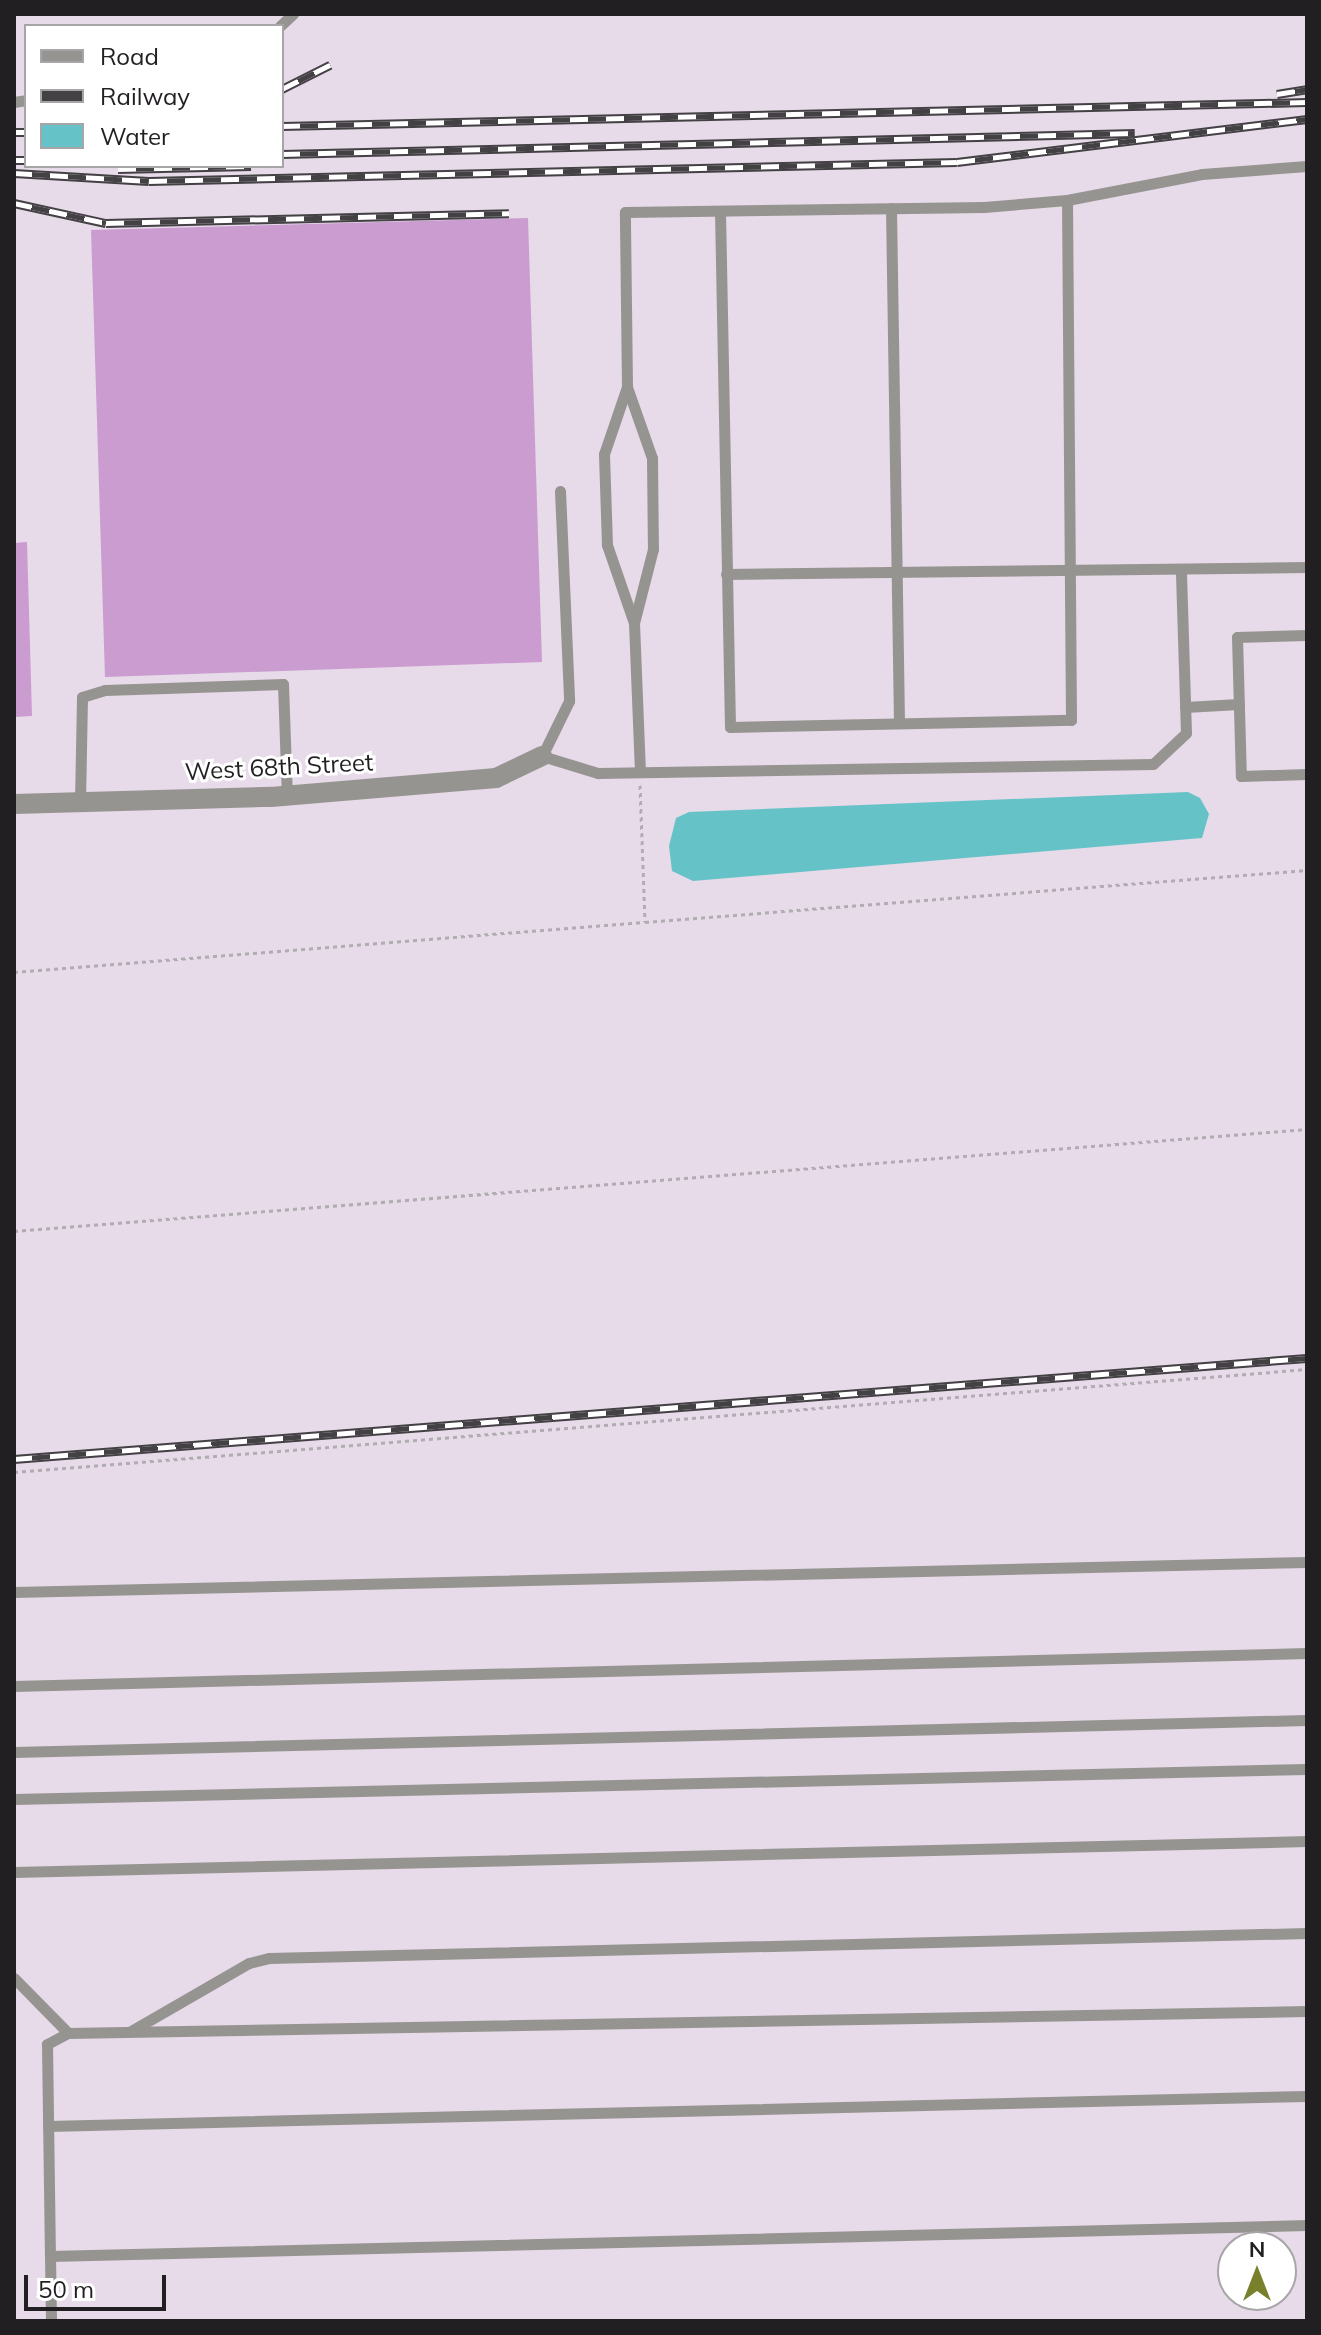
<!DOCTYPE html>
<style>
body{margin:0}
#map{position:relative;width:1321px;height:2335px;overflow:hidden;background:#efe7f0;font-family:Mulish,sans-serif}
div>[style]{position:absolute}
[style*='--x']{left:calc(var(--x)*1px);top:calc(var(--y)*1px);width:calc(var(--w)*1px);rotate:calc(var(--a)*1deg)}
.built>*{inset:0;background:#e7dae9}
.water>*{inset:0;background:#65c3c8}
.building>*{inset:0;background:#cb9cd0}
.path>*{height:3px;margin-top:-1.5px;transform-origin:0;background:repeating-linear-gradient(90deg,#b1abb2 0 4px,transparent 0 8px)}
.lane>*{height:11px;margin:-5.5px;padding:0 5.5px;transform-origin:5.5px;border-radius:5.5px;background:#969490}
.street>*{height:20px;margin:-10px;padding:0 10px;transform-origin:10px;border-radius:10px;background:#969490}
.rail>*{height:9px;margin-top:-4.5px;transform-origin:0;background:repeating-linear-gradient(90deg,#fff 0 18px,#444145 0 36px);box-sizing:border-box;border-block:2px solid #444145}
span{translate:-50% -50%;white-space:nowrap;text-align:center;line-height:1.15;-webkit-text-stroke:6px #fff;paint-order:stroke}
.street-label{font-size:24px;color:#221f23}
.frame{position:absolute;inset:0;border:16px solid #221f23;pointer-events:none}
.legend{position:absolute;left:24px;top:24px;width:260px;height:144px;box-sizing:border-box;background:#fff;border:2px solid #a7a5a7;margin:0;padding:10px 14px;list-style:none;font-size:24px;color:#221f23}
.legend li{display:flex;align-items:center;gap:16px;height:40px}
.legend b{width:40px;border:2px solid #a7a5a7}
.north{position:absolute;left:1217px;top:2231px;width:80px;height:80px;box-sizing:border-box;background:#fff;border:2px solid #a7a5a7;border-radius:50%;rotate:0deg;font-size:22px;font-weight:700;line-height:32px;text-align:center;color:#221f23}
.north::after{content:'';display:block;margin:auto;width:28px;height:36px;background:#78802b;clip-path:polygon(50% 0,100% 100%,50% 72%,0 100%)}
.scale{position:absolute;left:24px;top:2275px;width:142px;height:36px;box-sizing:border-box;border:4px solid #221f23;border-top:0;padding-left:10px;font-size:24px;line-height:28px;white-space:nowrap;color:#221f23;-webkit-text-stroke:6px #fff;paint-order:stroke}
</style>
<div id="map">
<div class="built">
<div style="clip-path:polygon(evenodd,14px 14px,1307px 14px,1307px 2321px,14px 2321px,14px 14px,26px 26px,282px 26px,282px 166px,26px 166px,26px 26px,14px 14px,1233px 2247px,1281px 2247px,1281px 2295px,1233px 2295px,1233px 2247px)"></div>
</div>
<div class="water">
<div style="clip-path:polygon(1188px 792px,1200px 798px,1209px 814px,1202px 838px,693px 881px,672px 871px,669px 846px,676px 818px,689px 812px)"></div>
</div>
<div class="building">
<div style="clip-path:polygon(528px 218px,542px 662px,105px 677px,91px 230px)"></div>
<div style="clip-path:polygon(27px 542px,32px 716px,14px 717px,14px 543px)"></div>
</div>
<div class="path">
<div style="--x:640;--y:785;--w:137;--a:87.9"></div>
<div style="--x:645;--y:922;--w:664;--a:-4.49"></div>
<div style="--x:14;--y:972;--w:632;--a:-4.54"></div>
<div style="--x:14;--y:1231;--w:1297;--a:-4.51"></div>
<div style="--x:14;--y:1472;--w:1297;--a:-4.55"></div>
</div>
<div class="lane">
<div style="--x:280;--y:26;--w:18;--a:-43"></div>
<div style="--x:14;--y:102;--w:12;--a:-9"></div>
<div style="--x:891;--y:208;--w:515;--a:89.11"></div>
<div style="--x:720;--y:211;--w:516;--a:88.89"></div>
<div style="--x:730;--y:727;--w:341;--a:-1.2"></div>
<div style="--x:1071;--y:720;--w:520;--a:-90.44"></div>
<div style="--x:627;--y:387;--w:175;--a:-90.7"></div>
<div style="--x:625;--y:212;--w:359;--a:-0.8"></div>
<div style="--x:984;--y:207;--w:83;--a:-4.8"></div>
<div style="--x:1067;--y:200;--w:137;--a:-10.9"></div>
<div style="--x:1202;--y:174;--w:105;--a:-4.4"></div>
<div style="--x:627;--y:387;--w:75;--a:70.6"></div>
<div style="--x:652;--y:458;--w:91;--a:89.4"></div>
<div style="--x:653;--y:549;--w:76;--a:104.4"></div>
<div style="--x:634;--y:623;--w:83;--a:-109.1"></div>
<div style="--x:607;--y:545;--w:91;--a:-91.9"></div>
<div style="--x:604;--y:454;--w:71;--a:-71.1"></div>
<div style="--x:560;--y:491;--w:210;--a:87.5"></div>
<div style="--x:569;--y:701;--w:61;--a:116.1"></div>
<div style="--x:542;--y:756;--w:59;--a:16.9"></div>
<div style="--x:598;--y:773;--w:555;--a:-0.93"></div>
<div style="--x:1153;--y:764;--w:45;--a:-43.2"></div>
<div style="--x:1186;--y:733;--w:163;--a:-91.8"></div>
<div style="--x:726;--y:574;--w:581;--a:-0.69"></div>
<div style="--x:634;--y:623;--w:149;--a:87.7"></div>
<div style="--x:1307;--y:635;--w:70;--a:178.4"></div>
<div style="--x:1237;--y:637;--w:139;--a:88.4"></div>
<div style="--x:1241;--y:776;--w:66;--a:-1.7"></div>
<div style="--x:1185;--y:707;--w:54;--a:-3.2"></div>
<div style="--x:80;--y:802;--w:105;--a:-88.9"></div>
<div style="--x:82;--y:697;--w:24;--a:-17"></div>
<div style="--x:105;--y:690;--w:178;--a:-1.9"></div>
<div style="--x:283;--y:684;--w:112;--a:88"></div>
<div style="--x:14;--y:1592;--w:1293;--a:-1.33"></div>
<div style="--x:14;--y:1686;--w:1293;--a:-1.46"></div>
<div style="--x:14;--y:1752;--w:1293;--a:-1.42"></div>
<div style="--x:14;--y:1799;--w:1293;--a:-1.33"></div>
<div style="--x:14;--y:1872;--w:1293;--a:-1.37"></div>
<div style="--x:14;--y:1978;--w:77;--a:45.5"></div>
<div style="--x:1307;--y:2011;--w:1239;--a:178.98"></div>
<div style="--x:68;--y:2033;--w:24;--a:152"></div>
<div style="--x:47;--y:2044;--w:212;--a:89.2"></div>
<div style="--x:50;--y:2256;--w:1257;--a:-1.41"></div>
<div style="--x:131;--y:2031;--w:136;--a:-30"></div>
<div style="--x:249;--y:1963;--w:21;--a:-14"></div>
<div style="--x:269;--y:1958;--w:1038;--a:-1.38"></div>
<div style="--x:48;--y:2126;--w:1259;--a:-1.37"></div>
<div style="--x:50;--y:2256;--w:65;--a:89.1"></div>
</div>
<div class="street">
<div style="--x:14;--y:804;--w:257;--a:-1.6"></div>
<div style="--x:271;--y:797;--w:226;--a:-4.8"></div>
<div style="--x:496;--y:778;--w:51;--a:-25.6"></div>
</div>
<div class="rail">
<div style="--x:282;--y:89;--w:54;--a:-26.6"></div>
<div style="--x:1277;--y:94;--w:30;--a:-9"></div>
<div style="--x:282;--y:126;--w:1025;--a:-1.34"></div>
<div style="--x:14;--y:132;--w:12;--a:0"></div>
<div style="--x:282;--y:154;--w:853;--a:-1.41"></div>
<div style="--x:14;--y:160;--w:12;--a:0"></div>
<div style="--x:118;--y:169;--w:133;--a:-1.3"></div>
<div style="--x:14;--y:173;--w:135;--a:3.4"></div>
<div style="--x:149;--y:181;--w:808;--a:-1.35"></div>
<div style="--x:957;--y:162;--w:353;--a:-7"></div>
<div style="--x:14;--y:203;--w:94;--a:12.3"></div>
<div style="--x:106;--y:223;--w:403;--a:-1.4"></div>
<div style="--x:14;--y:1459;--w:1297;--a:-4.47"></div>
</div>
<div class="street-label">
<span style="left:279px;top:767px;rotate:-3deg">West 68th Street</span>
</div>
<div class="frame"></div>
<ul class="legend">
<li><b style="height:10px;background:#969490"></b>Road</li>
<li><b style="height:10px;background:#444145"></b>Railway</li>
<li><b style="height:22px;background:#65c3c8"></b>Water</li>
</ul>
<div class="north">N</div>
<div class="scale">50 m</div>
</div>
